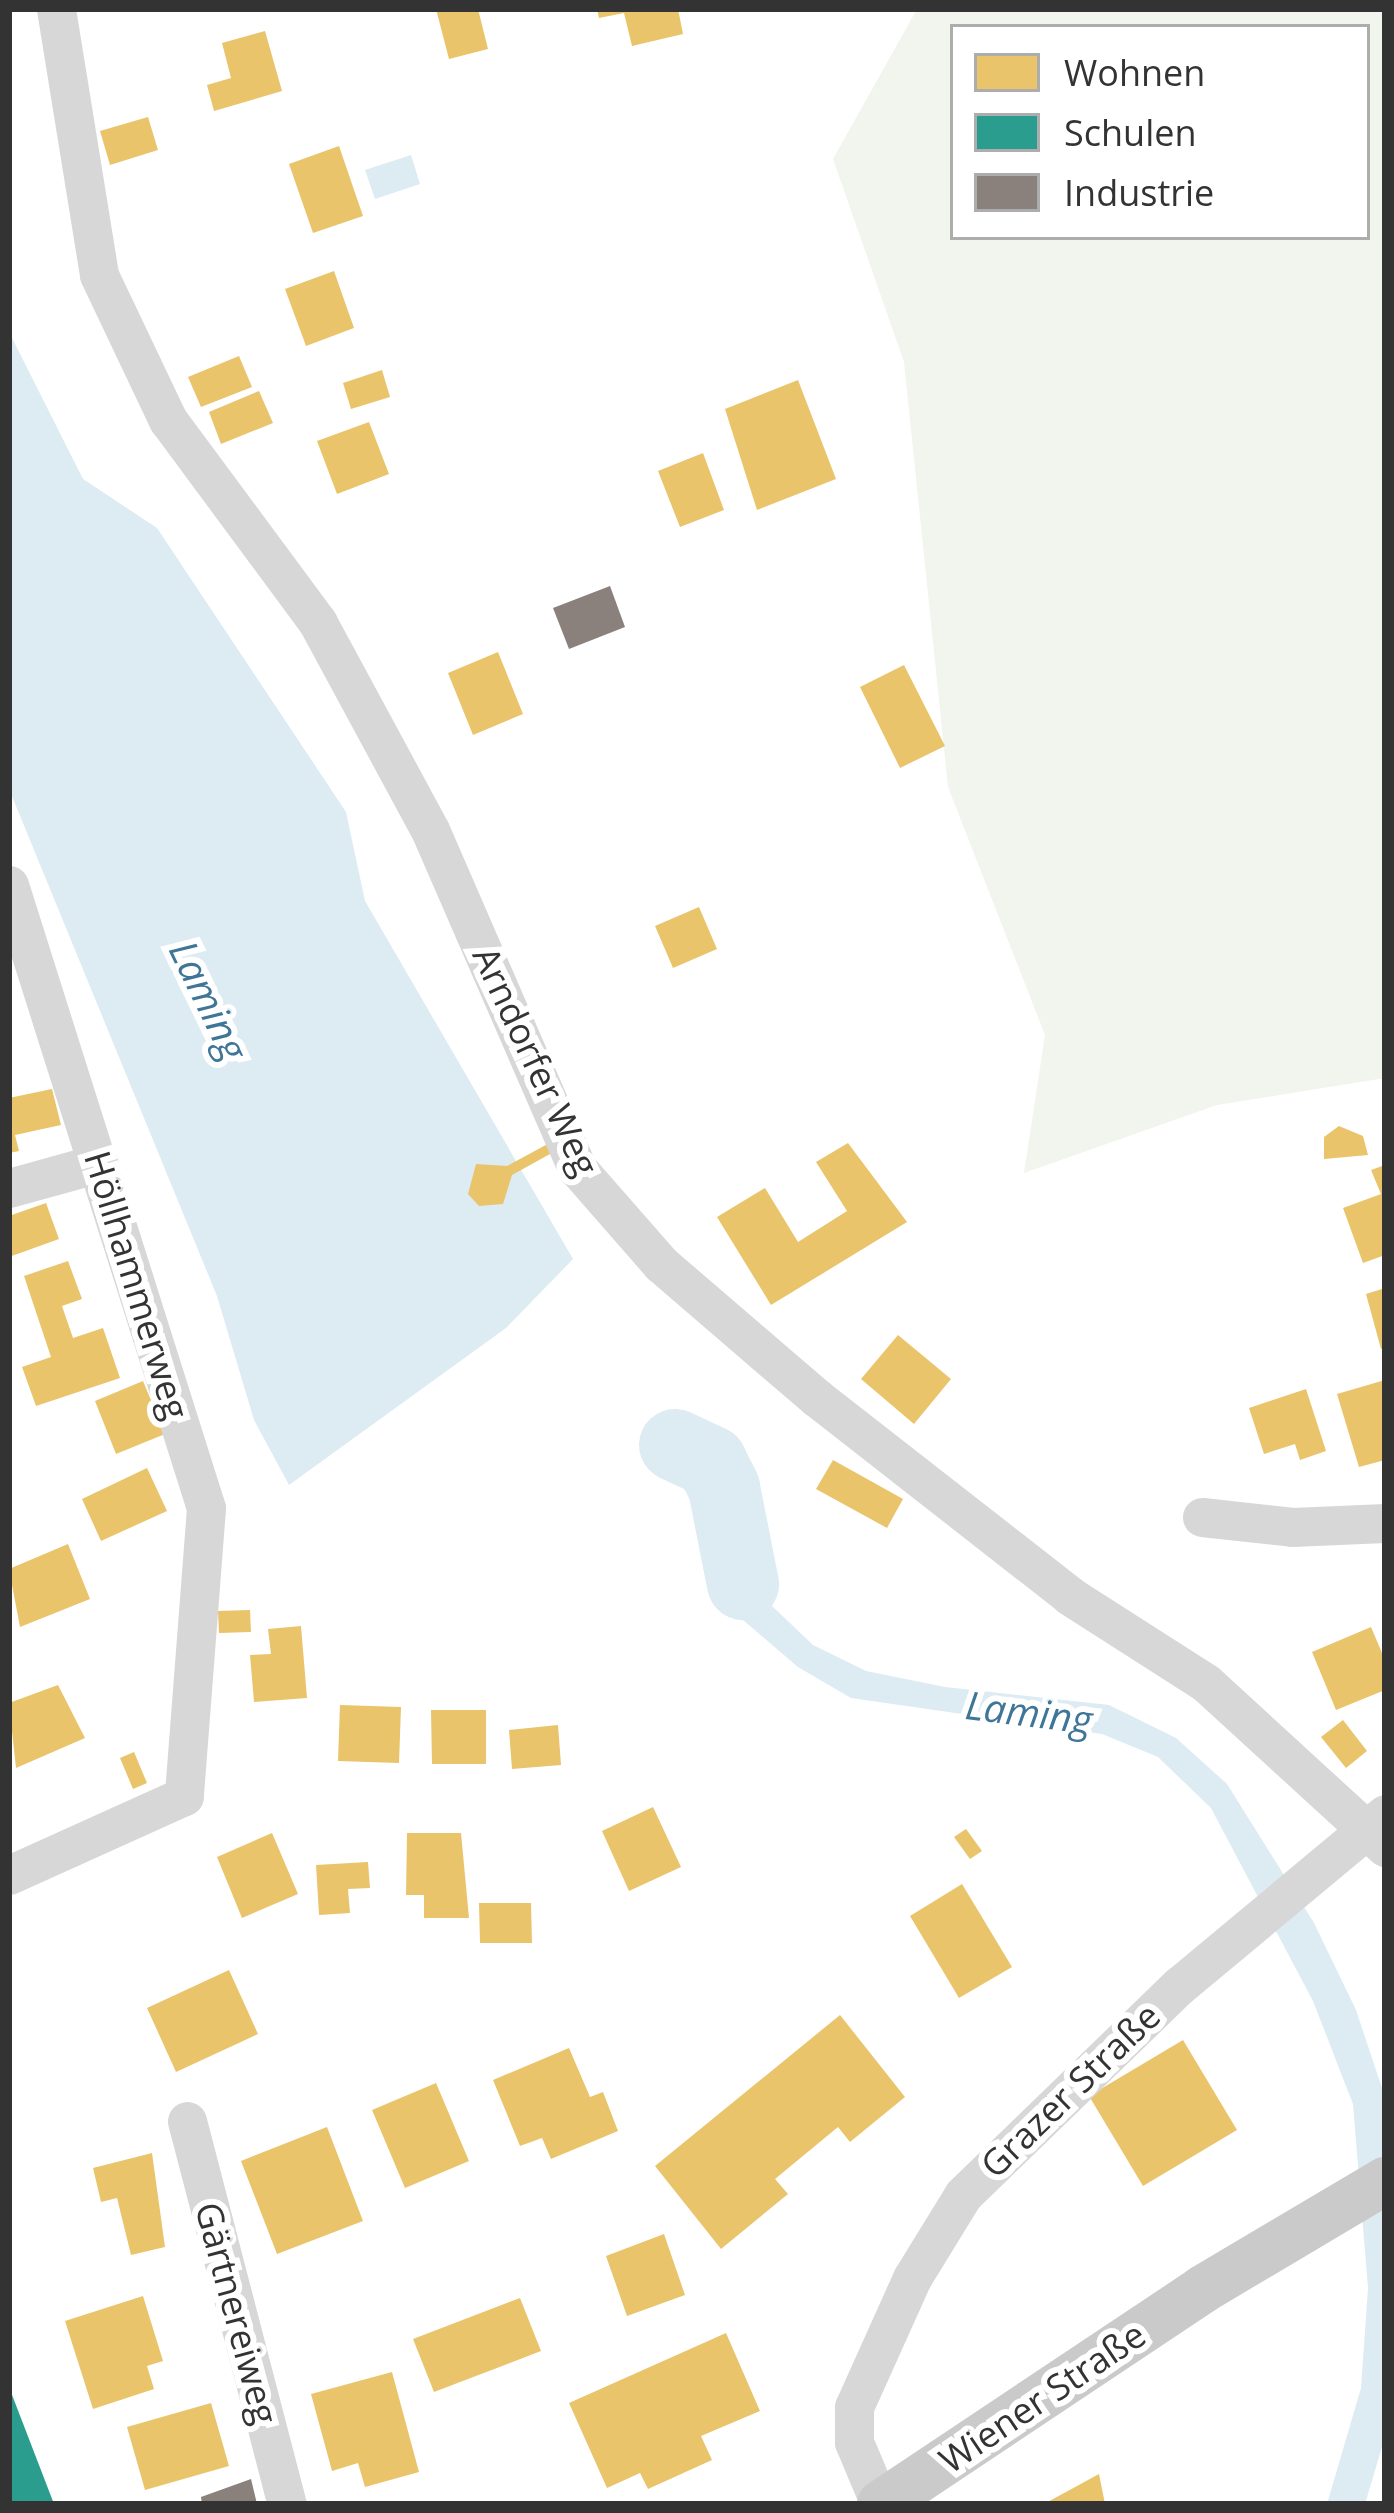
<!DOCTYPE html>
<meta charset="utf-8">
<style>
body{margin:0}
#map{position:relative;width:1394px;height:2513px;overflow:hidden;background:#fff;font-family:"Open Sans",sans-serif}
div>[style]{position:absolute}
[style*='--x']{left:calc(var(--x)*1px);top:calc(var(--y)*1px);width:calc(var(--w)*1px);rotate:calc(var(--a)*1deg)}
.green>*{inset:0;background:#f1f5ed}
.water>*{inset:0;background:#ddebf3}
.homes>*{inset:0;background:#e9c46a}
.schools>*{inset:0;background:#2a9d8f}
.industry>*{inset:0;background:#8a817c}
.river>*{height:72px;margin:-36px;padding:0 36px;transform-origin:36px;border-radius:36px;background:#ddebf3}
.minor>*{height:39px;margin:-19.5px;padding:0 19.5px;transform-origin:19.5px;border-radius:19.5px;background:#d7d7d7}
.major>*{height:48px;margin:-24px;padding:0 24px;transform-origin:24px;border-radius:24px;background:#cacaca}
span{translate:-50% -50%;white-space:nowrap;text-align:center;line-height:1.15;-webkit-text-stroke:12px #fff;paint-order:stroke}
.street-label{font-size:36px;color:#333}
.water-label{font-size:39px;color:#3f7597;font-style:italic}
.frame{position:absolute;inset:0;border:12px solid #333;pointer-events:none}
.legend{position:absolute;left:950px;top:24px;width:420px;height:216px;box-sizing:border-box;background:#fff;border:3px solid #adadad;margin:0;padding:15px 21px;list-style:none;font-size:36px;color:#333}
.legend li{display:flex;align-items:center;gap:24px;height:60px}
.legend b{width:60px;border:3px solid #adadad}
</style>
<div id="map">
<div class="green">
<div style="clip-path:polygon(evenodd,917px 9px,1385px 9px,1385px 1078px,1217px 1105px,1024px 1173px,1045px 1035px,948px 787px,904px 362px,833px 159px,917px 9px,953px 27px,1367px 27px,1367px 237px,953px 237px,953px 27px)"></div>
</div>
<div class="water">
<div style="clip-path:polygon(411px 155px,420px 184px,375px 199px,365px 170px)"></div>
<div style="clip-path:polygon(9px 332px,83px 479px,157px 528px,346px 812px,365px 901px,573px 1259px,506px 1328px,289px 1485px,254px 1420px,217px 1296px,9px 789px)"></div>
<div style="clip-path:polygon(742px 1484px,753px 1571px,772px 1606px,813px 1645px,866px 1671px,945px 1687px,1109px 1705px,1176px 1738px,1227px 1784px,1314px 1923px,1356px 2010px,1385px 2097px,1385px 2437px,1365px 2504px,1327px 2504px,1361px 2388px,1368px 2288px,1353px 2104px,1313px 2001px,1211px 1808px,1158px 1757px,1102px 1734px,851px 1698px,798px 1667px,743px 1620px,722px 1565px,711px 1488px)"></div>
</div>
<div class="homes">
<div style="clip-path:polygon(436px 9px,478px 9px,488px 49px,449px 59px)"></div>
<div style="clip-path:polygon(597px 9px,678px 9px,683px 34px,632px 46px,624px 13px,599px 18px)"></div>
<div style="clip-path:polygon(265px 31px,282px 91px,214px 111px,207px 85px,231px 78px,222px 43px)"></div>
<div style="clip-path:polygon(148px 117px,158px 150px,110px 165px,100px 131px)"></div>
<div style="clip-path:polygon(339px 146px,363px 216px,313px 233px,289px 164px)"></div>
<div style="clip-path:polygon(334px 271px,354px 328px,306px 346px,285px 289px)"></div>
<div style="clip-path:polygon(239px 356px,252px 387px,201px 407px,188px 377px)"></div>
<div style="clip-path:polygon(382px 370px,390px 397px,351px 409px,343px 383px)"></div>
<div style="clip-path:polygon(798px 380px,836px 479px,757px 510px,725px 409px)"></div>
<div style="clip-path:polygon(259px 391px,273px 423px,221px 444px,209px 412px)"></div>
<div style="clip-path:polygon(369px 422px,389px 474px,337px 494px,317px 441px)"></div>
<div style="clip-path:polygon(703px 453px,724px 510px,680px 527px,658px 471px)"></div>
<div style="clip-path:polygon(498px 652px,523px 714px,473px 735px,448px 673px)"></div>
<div style="clip-path:polygon(904px 665px,945px 746px,900px 768px,860px 687px)"></div>
<div style="clip-path:polygon(699px 907px,717px 949px,673px 968px,655px 926px)"></div>
<div style="clip-path:polygon(52px 1089px,61px 1125px,15px 1135px,19px 1151px,9px 1153px,9px 1098px)"></div>
<div style="clip-path:polygon(1339px 1126px,1363px 1136px,1368px 1155px,1324px 1159px,1324px 1137px)"></div>
<div style="clip-path:polygon(555px 1140px,559px 1149px,512px 1175px,503px 1204px,479px 1206px,468px 1194px,476px 1164px,507px 1166px)"></div>
<div style="clip-path:polygon(848px 1143px,907px 1222px,771px 1305px,717px 1217px,765px 1188px,798px 1242px,847px 1211px,816px 1162px)"></div>
<div style="clip-path:polygon(1385px 1165px,1385px 1255px,1363px 1263px,1343px 1208px,1381px 1194px,1371px 1170px)"></div>
<div style="clip-path:polygon(46px 1203px,59px 1239px,9px 1257px,9px 1216px)"></div>
<div style="clip-path:polygon(68px 1261px,82px 1299px,62px 1306px,73px 1338px,103px 1328px,120px 1378px,36px 1406px,22px 1367px,51px 1357px,24px 1276px)"></div>
<div style="clip-path:polygon(1385px 1288px,1385px 1348px,1381px 1349px,1366px 1294px)"></div>
<div style="clip-path:polygon(898px 1335px,951px 1379px,914px 1424px,861px 1379px)"></div>
<div style="clip-path:polygon(1385px 1380px,1385px 1460px,1359px 1467px,1337px 1394px)"></div>
<div style="clip-path:polygon(143px 1381px,165px 1434px,116px 1454px,95px 1401px)"></div>
<div style="clip-path:polygon(1306px 1389px,1326px 1451px,1300px 1460px,1295px 1444px,1264px 1454px,1249px 1408px)"></div>
<div style="clip-path:polygon(833px 1460px,903px 1499px,887px 1528px,816px 1489px)"></div>
<div style="clip-path:polygon(147px 1468px,167px 1511px,101px 1541px,82px 1499px)"></div>
<div style="clip-path:polygon(68px 1544px,90px 1599px,20px 1627px,9px 1569px)"></div>
<div style="clip-path:polygon(250px 1610px,251px 1632px,219px 1633px,218px 1611px)"></div>
<div style="clip-path:polygon(301px 1626px,307px 1698px,254px 1702px,250px 1655px,271px 1654px,268px 1629px)"></div>
<div style="clip-path:polygon(1371px 1627px,1385px 1660px,1385px 1690px,1336px 1710px,1312px 1652px)"></div>
<div style="clip-path:polygon(58px 1685px,85px 1738px,16px 1768px,9px 1703px)"></div>
<div style="clip-path:polygon(340px 1705px,401px 1707px,399px 1763px,338px 1761px)"></div>
<div style="clip-path:polygon(431px 1710px,486px 1710px,486px 1764px,432px 1764px)"></div>
<div style="clip-path:polygon(1343px 1720px,1367px 1751px,1346px 1768px,1321px 1737px)"></div>
<div style="clip-path:polygon(558px 1725px,561px 1765px,512px 1769px,509px 1730px)"></div>
<div style="clip-path:polygon(134px 1752px,147px 1783px,133px 1789px,120px 1758px)"></div>
<div style="clip-path:polygon(653px 1807px,681px 1867px,629px 1891px,602px 1831px)"></div>
<div style="clip-path:polygon(966px 1829px,982px 1851px,970px 1859px,954px 1837px)"></div>
<div style="clip-path:polygon(272px 1833px,298px 1894px,242px 1918px,217px 1857px)"></div>
<div style="clip-path:polygon(407px 1833px,461px 1833px,469px 1918px,424px 1918px,424px 1895px,406px 1895px)"></div>
<div style="clip-path:polygon(368px 1862px,370px 1888px,348px 1889px,350px 1913px,319px 1915px,316px 1865px)"></div>
<div style="clip-path:polygon(962px 1884px,1012px 1967px,959px 1998px,910px 1916px)"></div>
<div style="clip-path:polygon(479px 1903px,531px 1903px,532px 1943px,480px 1943px)"></div>
<div style="clip-path:polygon(229px 1970px,258px 2034px,176px 2072px,147px 2008px)"></div>
<div style="clip-path:polygon(840px 2015px,905px 2097px,850px 2142px,838px 2127px,775px 2179px,788px 2194px,721px 2249px,655px 2166px)"></div>
<div style="clip-path:polygon(1183px 2040px,1237px 2130px,1143px 2186px,1089px 2096px)"></div>
<div style="clip-path:polygon(569px 2048px,590px 2097px,603px 2092px,618px 2131px,551px 2159px,542px 2138px,520px 2146px,493px 2080px)"></div>
<div style="clip-path:polygon(436px 2083px,469px 2161px,405px 2188px,372px 2110px)"></div>
<div style="clip-path:polygon(327px 2127px,363px 2221px,277px 2254px,241px 2161px)"></div>
<div style="clip-path:polygon(152px 2153px,165px 2247px,131px 2255px,117px 2198px,101px 2202px,93px 2168px)"></div>
<div style="clip-path:polygon(664px 2234px,685px 2295px,627px 2316px,606px 2256px)"></div>
<div style="clip-path:polygon(143px 2296px,163px 2361px,147px 2366px,154px 2389px,93px 2409px,65px 2321px)"></div>
<div style="clip-path:polygon(520px 2298px,541px 2351px,434px 2392px,413px 2339px)"></div>
<div style="clip-path:polygon(726px 2333px,760px 2411px,701px 2436px,712px 2460px,648px 2489px,640px 2473px,607px 2488px,569px 2403px)"></div>
<div style="clip-path:polygon(392px 2372px,419px 2472px,365px 2487px,358px 2463px,332px 2471px,311px 2394px)"></div>
<div style="clip-path:polygon(211px 2403px,229px 2466px,145px 2490px,127px 2427px)"></div>
<div style="clip-path:polygon(1099px 2474px,1105px 2504px,1044px 2504px)"></div>
</div>
<div class="schools">
<div style="clip-path:polygon(9px 2387px,54px 2504px,9px 2504px)"></div>
</div>
<div class="industry">
<div style="clip-path:polygon(610px 586px,625px 627px,569px 649px,553px 608px)"></div>
<div style="clip-path:polygon(251px 2479px,257px 2504px,202px 2504px,201px 2497px)"></div>
</div>
<div class="river">
<div style="--x:675;--y:1445;--w:40;--a:25"></div>
<div style="--x:711;--y:1462;--w:29;--a:63"></div>
<div style="--x:724;--y:1488;--w:98;--a:78.8"></div>
</div>
<div class="minor">
<div style="--x:56;--y:9;--w:269;--a:80.8"></div>
<div style="--x:99;--y:275;--w:161;--a:64.6"></div>
<div style="--x:168;--y:420;--w:252;--a:53.5"></div>
<div style="--x:318;--y:623;--w:235;--a:61.6"></div>
<div style="--x:430;--y:830;--w:369;--a:66.5"></div>
<div style="--x:577;--y:1168;--w:128;--a:48.8"></div>
<div style="--x:661;--y:1264;--w:206;--a:40.7"></div>
<div style="--x:817;--y:1398;--w:321;--a:38"></div>
<div style="--x:1070;--y:1596;--w:161;--a:32.6"></div>
<div style="--x:1206;--y:1683;--w:243;--a:42.5"></div>
<div style="--x:9;--y:885;--w:653;--a:72.45"></div>
<div style="--x:206;--y:1508;--w:289;--a:94.4"></div>
<div style="--x:184;--y:1796;--w:192;--a:155.7"></div>
<div style="--x:9;--y:1188;--w:93;--a:-15.5"></div>
<div style="--x:1202;--y:1517;--w:91;--a:6.3"></div>
<div style="--x:1292;--y:1527;--w:93;--a:-2.5"></div>
<div style="--x:187;--y:2121;--w:396;--a:75.4"></div>
<div style="--x:880;--y:2504;--w:67;--a:-112.8"></div>
<div style="--x:854;--y:2442;--w:35;--a:-90"></div>
<div style="--x:854;--y:2407;--w:141;--a:-65.8"></div>
<div style="--x:912;--y:2278;--w:97;--a:-58.4"></div>
<div style="--x:963;--y:2195;--w:302;--a:-44.1"></div>
<div style="--x:1180;--y:1985;--w:267;--a:-39.8"></div>
</div>
<div class="major">
<div style="--x:881;--y:2504;--w:387;--a:-33.7"></div>
<div style="--x:1203;--y:2289;--w:212;--a:-30.7"></div>
</div>
<div class="street-label">
<span style="left:536px;top:1061px;rotate:65deg">Arndorfer Weg</span>
<span style="left:137px;top:1285px;rotate:73deg">Höllhammerweg</span>
<span style="left:1070px;top:2090px;rotate:-44deg">Grazer Straße</span>
<span style="left:237px;top:2313px;rotate:75deg">Gärtnereiweg</span>
<span style="left:1042px;top:2397px;rotate:-34deg">Wiener Straße</span>
</div>
<div class="water-label">
<span style="left:209px;top:1000px;rotate:64deg">Laming</span>
<span style="left:1029px;top:1712px;rotate:7deg">Laming</span>
</div>
<div class="frame"></div>
<ul class="legend">
<li><b style="height:33px;background:#e9c46a"></b>Wohnen</li>
<li><b style="height:33px;background:#2a9d8f"></b>Schulen</li>
<li><b style="height:33px;background:#8a817c"></b>Industrie</li>
</ul>
</div>
